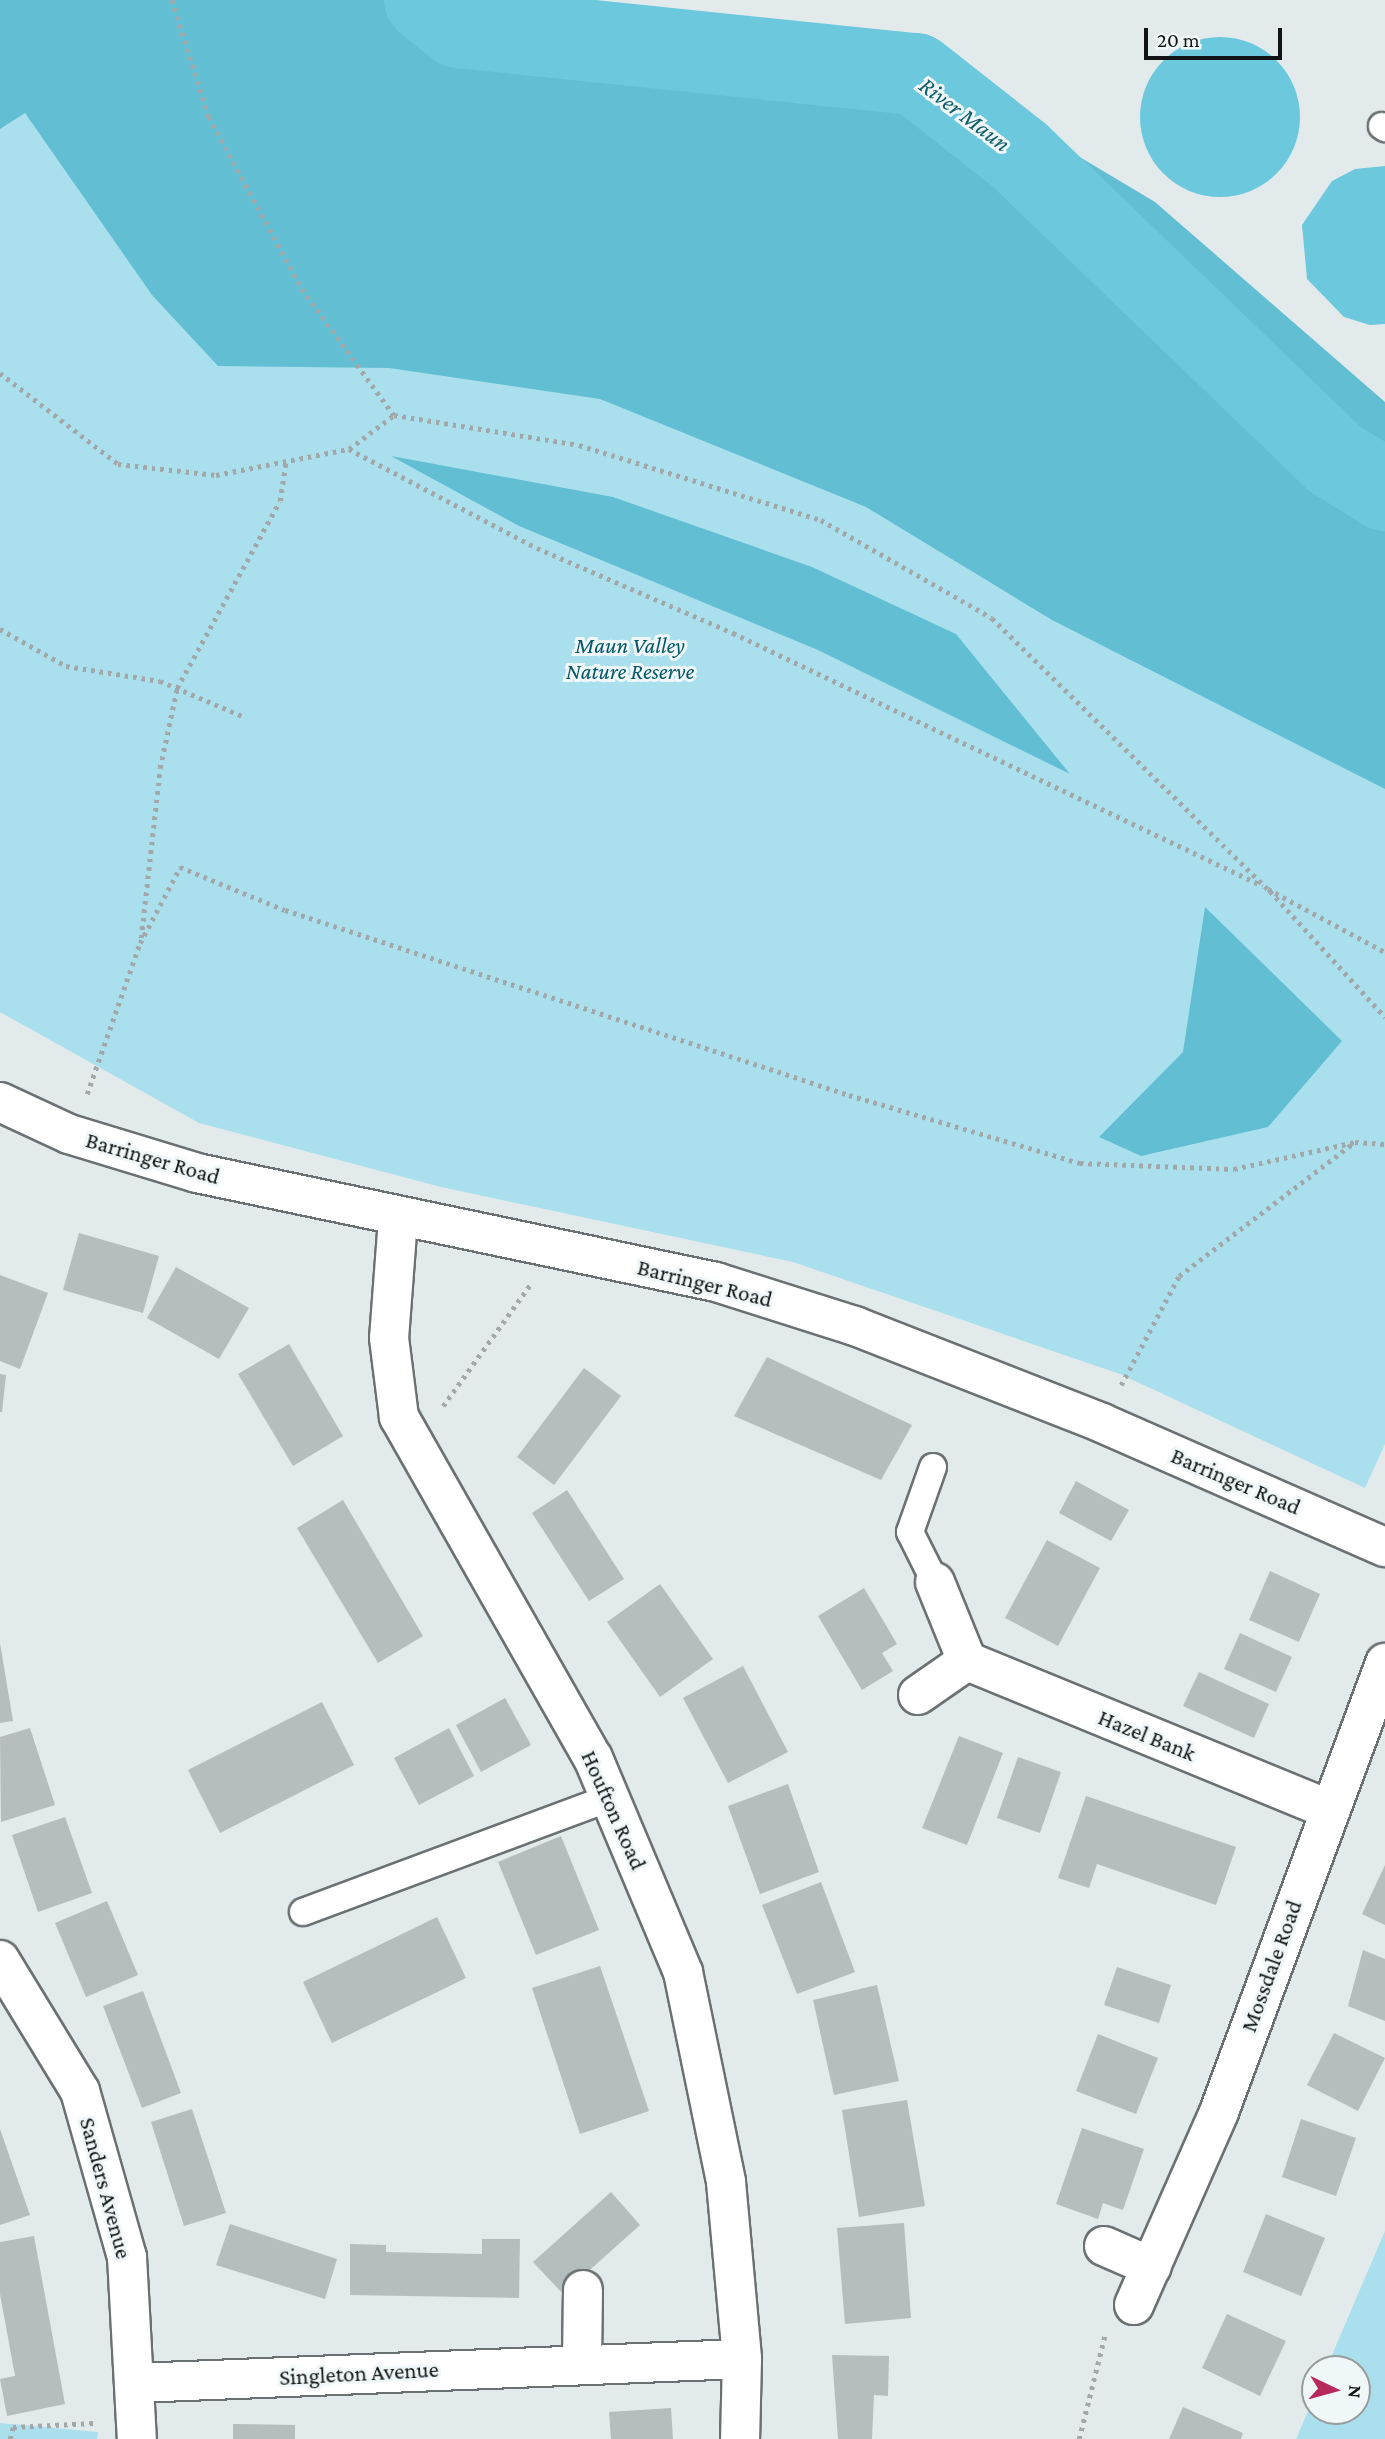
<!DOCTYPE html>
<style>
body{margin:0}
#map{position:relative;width:1385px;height:2439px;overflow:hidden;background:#e2eaec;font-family:"Crimson Pro",serif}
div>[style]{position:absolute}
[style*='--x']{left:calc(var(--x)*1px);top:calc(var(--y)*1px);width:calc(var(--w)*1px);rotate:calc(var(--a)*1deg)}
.green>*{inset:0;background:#aae0ed}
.forest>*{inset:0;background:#62bed3}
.water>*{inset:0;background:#6cc8dd}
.round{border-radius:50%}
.river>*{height:82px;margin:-41px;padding:0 41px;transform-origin:41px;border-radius:41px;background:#6cc8dd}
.building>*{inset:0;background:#b6bdbf}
.path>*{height:4.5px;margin-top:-2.25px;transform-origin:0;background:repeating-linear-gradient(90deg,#a2a8aa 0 3.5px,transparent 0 8.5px)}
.roads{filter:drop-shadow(2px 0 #6b7173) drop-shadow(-2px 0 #6b7173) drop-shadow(0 2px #6b7173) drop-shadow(0 -2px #6b7173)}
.lane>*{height:26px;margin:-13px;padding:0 13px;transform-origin:13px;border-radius:13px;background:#fff}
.street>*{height:38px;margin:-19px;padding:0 19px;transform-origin:19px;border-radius:19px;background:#fff}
span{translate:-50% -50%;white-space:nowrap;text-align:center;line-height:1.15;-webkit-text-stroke:6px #f0f7f9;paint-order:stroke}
.park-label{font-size:23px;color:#035766;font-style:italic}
.street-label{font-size:23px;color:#111314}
.water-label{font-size:24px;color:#0d5c6b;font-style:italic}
.north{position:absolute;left:1301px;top:2355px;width:70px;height:70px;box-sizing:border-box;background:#f0f7f9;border:2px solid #979c9d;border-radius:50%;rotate:95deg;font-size:19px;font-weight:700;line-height:28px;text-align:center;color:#111314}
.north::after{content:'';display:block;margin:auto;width:24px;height:32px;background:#b7295d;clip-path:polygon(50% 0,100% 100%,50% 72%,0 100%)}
.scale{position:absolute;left:1144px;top:28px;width:138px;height:32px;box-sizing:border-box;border:4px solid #111314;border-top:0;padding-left:9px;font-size:21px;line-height:24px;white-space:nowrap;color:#111314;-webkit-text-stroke:5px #f0f7f9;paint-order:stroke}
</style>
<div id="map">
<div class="green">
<div style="clip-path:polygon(0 1px,1385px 556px,1385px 1444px,1365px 1488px,1120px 1374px,793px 1262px,441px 1187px,199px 1123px,0 1012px)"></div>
<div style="clip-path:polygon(1385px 2231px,1385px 2439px,1296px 2439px,1315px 2395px,1315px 2411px,1357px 2411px,1357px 2369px,1326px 2369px)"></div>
<div style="clip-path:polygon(0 2423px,98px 2432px,97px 2439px,0 2439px)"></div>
</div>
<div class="forest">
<div style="clip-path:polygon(0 0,516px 0,870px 32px,1155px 202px,1385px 402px,1385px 789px,1052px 620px,866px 507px,600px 399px,389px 368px,218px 366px,152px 295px,25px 113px,0 129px)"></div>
<div style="clip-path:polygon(391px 456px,613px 497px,812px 567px,956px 634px,1070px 774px,818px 650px,519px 526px)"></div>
<div style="clip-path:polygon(1205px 907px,1342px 1041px,1268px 1127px,1141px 1156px,1099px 1137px,1183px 1052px)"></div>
</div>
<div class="water">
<div class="round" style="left:1140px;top:37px;width:160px;height:160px"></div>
<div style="clip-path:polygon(1385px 166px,1385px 324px,1370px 325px,1344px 317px,1307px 279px,1302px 225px,1332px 181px,1355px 169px)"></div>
</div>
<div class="river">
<div style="--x:425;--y:0;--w:43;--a:39.3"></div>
<div style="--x:458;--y:27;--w:460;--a:5.9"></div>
<div style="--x:916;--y:74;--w:131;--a:38.2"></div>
<div style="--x:1019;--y:155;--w:438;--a:43.9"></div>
<div style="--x:1335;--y:459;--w:59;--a:31.8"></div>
</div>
<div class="building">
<div style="clip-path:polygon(79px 1233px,159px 1256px,143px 1313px,63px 1290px)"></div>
<div style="clip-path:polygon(176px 1267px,249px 1308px,219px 1359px,147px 1318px)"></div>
<div style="clip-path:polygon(0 1275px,48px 1293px,20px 1369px,0 1361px)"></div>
<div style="clip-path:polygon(289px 1344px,343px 1436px,293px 1466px,238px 1374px)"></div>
<div style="clip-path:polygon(767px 1357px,912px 1425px,881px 1480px,734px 1416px)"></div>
<div style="clip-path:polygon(584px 1368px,621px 1396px,554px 1485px,517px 1457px)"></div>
<div style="clip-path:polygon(0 1374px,6px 1375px,2px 1412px,0 1412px)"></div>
<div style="clip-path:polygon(1076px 1481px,1129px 1510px,1111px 1541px,1059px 1513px)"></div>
<div style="clip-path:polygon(567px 1490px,624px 1579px,589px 1601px,532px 1513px)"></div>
<div style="clip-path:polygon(343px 1500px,423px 1636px,378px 1663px,297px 1528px)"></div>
<div style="clip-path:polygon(1047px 1540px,1100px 1568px,1058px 1646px,1005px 1618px)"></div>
<div style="clip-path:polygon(1270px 1571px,1320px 1594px,1299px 1642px,1249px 1620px)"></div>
<div style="clip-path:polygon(660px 1584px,713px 1659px,660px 1697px,607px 1622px)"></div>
<div style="clip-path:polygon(864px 1588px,897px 1644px,882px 1653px,893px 1671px,862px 1690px,818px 1616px)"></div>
<div style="clip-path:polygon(1240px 1633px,1292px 1657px,1276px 1692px,1224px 1669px)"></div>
<div style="clip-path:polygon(0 1643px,13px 1721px,0 1723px)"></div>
<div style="clip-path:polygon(743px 1666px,788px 1752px,728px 1783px,683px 1698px)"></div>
<div style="clip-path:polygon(1199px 1672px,1269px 1704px,1254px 1738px,1183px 1706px)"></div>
<div style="clip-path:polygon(505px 1698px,531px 1745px,481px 1772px,456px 1725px)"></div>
<div style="clip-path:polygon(322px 1702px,354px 1765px,220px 1833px,188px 1770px)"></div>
<div style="clip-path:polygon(30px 1728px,55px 1805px,1px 1822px,0 1737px)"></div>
<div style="clip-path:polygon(449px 1728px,474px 1776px,419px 1805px,394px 1758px)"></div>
<div style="clip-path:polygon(959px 1736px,1003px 1753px,967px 1845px,922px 1828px)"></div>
<div style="clip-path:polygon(1018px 1757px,1061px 1772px,1040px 1833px,997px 1818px)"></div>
<div style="clip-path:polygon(788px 1784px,819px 1872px,760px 1894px,728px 1806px)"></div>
<div style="clip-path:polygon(1086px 1796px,1236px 1847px,1216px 1905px,1097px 1864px,1089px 1888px,1058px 1878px)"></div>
<div style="clip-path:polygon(65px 1817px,92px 1893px,38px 1912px,12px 1835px)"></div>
<div style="clip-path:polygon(561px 1836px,599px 1930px,536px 1955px,498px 1862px)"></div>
<div style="clip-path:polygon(1385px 1865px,1385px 1925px,1362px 1914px)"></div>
<div style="clip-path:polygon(821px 1882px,855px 1972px,797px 1994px,762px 1905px)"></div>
<div style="clip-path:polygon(107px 1901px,138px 1975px,86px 1997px,55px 1923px)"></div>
<div style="clip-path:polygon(437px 1917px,466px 1978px,332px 2043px,303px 1982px)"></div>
<div style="clip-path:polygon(1363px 1950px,1385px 1959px,1385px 2021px,1348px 2006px)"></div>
<div style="clip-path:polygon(600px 1966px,649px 2111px,580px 2134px,532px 1988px)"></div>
<div style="clip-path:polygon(1117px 1967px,1171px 1985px,1159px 2023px,1104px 2005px)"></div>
<div style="clip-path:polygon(877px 1985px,899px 2081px,834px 2095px,813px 2000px)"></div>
<div style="clip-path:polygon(143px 1991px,181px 2093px,142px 2108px,103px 2006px)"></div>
<div style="clip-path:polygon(1334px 2033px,1385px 2058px,1358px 2111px,1307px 2085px)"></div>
<div style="clip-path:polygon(1098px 2034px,1158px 2058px,1136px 2114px,1076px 2091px)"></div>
<div style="clip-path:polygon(907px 2100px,925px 2206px,859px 2217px,842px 2110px)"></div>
<div style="clip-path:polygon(192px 2109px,226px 2213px,184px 2226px,151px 2122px)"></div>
<div style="clip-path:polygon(1301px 2119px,1356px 2138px,1336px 2196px,1282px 2177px)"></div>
<div style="clip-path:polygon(1082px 2128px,1144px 2149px,1123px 2210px,1103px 2203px,1098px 2219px,1056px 2204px)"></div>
<div style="clip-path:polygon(0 2129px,30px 2215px,0 2225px)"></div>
<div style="clip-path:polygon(611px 2192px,640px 2225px,563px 2294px,533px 2262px)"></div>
<div style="clip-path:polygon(1266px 2214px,1325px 2238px,1301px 2296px,1243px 2272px)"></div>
<div style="clip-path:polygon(904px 2223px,911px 2318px,845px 2324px,837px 2228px)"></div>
<div style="clip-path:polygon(230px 2224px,337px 2259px,325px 2299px,216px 2265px)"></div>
<div style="clip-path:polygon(34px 2236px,65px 2404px,7px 2416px,0 2379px,15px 2376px,0 2294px,0 2242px)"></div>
<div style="clip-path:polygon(482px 2239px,520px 2239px,519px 2298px,350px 2295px,350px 2244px,386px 2245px,386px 2252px,482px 2254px)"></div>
<div style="clip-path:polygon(1227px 2314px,1286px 2341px,1260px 2396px,1202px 2368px)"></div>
<div style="clip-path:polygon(832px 2355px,889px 2356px,888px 2396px,874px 2395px,872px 2439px,838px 2439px)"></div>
<div style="clip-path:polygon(1183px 2407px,1243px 2433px,1241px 2439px,1169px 2439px)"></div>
<div style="clip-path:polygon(671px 2408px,673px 2439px,611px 2439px,609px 2412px)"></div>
<div style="clip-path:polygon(233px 2424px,295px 2425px,295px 2439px,233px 2439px)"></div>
</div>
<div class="path">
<div style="--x:172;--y:0;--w:123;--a:72.5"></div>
<div style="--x:209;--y:117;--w:196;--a:61.6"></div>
<div style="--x:302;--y:289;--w:156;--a:53.9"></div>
<div style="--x:0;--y:373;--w:149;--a:37.6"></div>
<div style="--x:118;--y:464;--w:99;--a:6.4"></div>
<div style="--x:216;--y:475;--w:136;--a:-11.1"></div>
<div style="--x:349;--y:449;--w:56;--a:-37.1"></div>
<div style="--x:394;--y:415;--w:187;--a:9.2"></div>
<div style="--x:579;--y:445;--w:253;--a:17.2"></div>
<div style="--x:821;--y:520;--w:197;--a:29.8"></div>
<div style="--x:992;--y:618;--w:387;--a:44.5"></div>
<div style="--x:1268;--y:889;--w:133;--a:28.3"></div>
<div style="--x:349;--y:449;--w:212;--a:27.8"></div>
<div style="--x:537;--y:548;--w:214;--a:23.4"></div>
<div style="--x:733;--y:633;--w:587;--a:25.52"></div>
<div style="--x:0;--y:629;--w:76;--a:29.3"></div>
<div style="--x:66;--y:666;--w:95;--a:9.1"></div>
<div style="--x:160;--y:681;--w:92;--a:23"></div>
<div style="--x:1270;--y:891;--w:171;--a:47.6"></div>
<div style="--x:141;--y:938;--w:171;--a:-83.6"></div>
<div style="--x:160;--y:768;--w:82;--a:-78"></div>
<div style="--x:177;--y:688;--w:213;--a:-61.2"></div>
<div style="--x:280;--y:501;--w:40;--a:-81.5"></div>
<div style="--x:87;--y:1094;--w:160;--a:-70.7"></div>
<div style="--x:140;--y:943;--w:86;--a:-62.2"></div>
<div style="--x:180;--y:867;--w:113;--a:22.3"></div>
<div style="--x:285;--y:910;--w:594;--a:18.16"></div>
<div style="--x:849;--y:1095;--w:241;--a:16.4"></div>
<div style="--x:1080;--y:1163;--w:154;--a:2.2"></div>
<div style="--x:1234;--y:1169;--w:124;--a:-12.6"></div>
<div style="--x:1355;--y:1142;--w:30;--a:4"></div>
<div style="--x:1121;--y:1385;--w:123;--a:-62"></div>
<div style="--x:1179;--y:1276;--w:218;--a:-37.3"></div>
<div style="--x:443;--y:1406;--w:149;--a:-54.3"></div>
<div style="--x:10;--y:2439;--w:12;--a:-76"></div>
<div style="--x:13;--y:2427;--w:81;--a:-2.8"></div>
<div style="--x:1079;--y:2439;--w:107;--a:-76"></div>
</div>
<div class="roads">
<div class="lane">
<div style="--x:1382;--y:126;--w:4;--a:34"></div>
<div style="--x:933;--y:1467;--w:69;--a:109.5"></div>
<div style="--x:910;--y:1532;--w:56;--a:63.4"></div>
<div style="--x:303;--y:1912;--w:327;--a:-20.4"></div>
</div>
<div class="street">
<div style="--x:0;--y:1102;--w:76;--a:24.9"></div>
<div style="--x:69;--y:1134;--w:134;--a:16.9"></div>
<div style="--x:197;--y:1173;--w:530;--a:11.86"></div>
<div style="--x:716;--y:1282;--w:146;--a:17.6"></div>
<div style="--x:855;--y:1326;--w:265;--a:21.4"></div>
<div style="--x:1102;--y:1423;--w:309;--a:23.7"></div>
<div style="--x:398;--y:1219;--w:119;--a:94.3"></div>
<div style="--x:389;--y:1338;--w:80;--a:82.8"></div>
<div style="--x:399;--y:1417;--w:392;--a:60.4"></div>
<div style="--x:593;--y:1758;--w:232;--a:67.2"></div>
<div style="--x:683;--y:1972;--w:214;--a:78.4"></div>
<div style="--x:726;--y:2182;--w:178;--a:84.8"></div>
<div style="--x:742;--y:2359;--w:80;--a:91.4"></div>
<div style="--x:967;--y:1661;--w:389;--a:22.3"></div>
<div style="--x:918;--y:1695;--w:60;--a:-34.8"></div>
<div style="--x:967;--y:1661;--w:85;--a:-112.1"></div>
<div style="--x:0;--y:1960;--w:153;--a:58.6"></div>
<div style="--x:80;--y:2091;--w:173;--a:74.2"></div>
<div style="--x:127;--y:2257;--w:182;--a:86.9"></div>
<div style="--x:1104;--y:2246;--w:52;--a:23.6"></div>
<div style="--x:1134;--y:2305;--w:211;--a:-66.2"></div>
<div style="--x:1219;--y:2112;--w:479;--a:-69.7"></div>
<div style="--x:582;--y:2362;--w:72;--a:-89.2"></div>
<div style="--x:136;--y:2383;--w:606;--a:-2.27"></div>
</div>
</div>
<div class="park-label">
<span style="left:630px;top:658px">Maun Valley<br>Nature Reserve</span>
</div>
<div class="street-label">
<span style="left:153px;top:1158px;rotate:16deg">Barringer Road</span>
<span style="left:705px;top:1283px;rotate:14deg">Barringer Road</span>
<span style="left:1236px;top:1481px;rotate:23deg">Barringer Road</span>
<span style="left:1147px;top:1735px;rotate:22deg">Hazel Bank</span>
<span style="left:614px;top:1810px;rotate:66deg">Houfton Road</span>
<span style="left:1271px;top:1966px;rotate:-70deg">Mossdale Road</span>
<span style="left:106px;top:2188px;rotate:75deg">Sanders Avenue</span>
<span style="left:359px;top:2373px;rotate:-3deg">Singleton Avenue</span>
</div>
<div class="water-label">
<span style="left:965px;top:114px;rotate:37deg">River Maun</span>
</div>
<div class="north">N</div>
<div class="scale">20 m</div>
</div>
